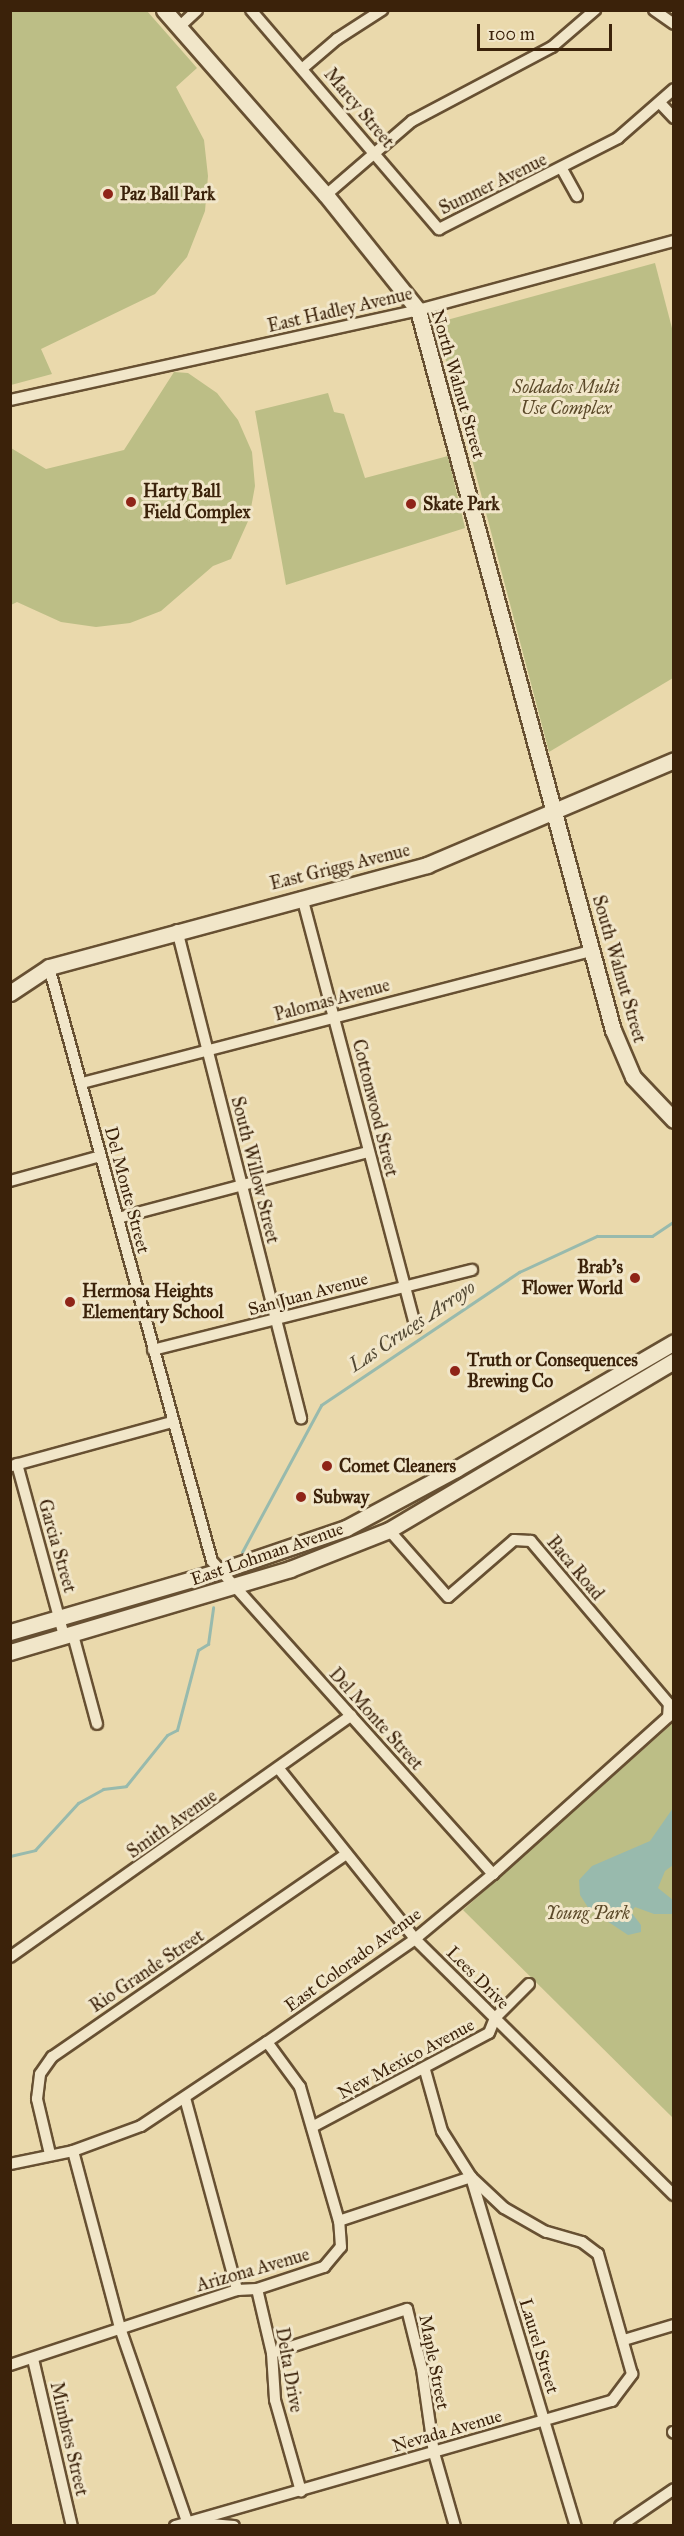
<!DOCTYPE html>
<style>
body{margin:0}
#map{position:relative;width:684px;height:2536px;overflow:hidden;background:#ead9ac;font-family:"IM FELL Great Primer",serif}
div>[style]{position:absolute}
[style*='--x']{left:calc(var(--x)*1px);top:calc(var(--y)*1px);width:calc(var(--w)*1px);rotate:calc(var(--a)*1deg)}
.green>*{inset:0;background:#bcbe86}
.water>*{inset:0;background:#98baad}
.stream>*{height:3px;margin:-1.5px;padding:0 1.5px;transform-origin:1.5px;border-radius:1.5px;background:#98baad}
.roads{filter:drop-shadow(2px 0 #675032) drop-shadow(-2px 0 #675032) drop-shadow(0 2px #675032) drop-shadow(0 -2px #675032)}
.street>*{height:10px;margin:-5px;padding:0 5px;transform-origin:5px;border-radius:5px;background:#f1e6c9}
.secondary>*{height:15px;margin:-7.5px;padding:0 7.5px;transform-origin:7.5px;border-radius:7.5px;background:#f1e6c9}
.dots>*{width:16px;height:16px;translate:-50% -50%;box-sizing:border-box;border:3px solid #f1e6c9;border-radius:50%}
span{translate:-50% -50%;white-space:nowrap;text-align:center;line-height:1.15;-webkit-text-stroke:6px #f1e6c9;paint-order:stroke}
.street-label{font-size:18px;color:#3b220a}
.poi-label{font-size:18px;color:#3b220a;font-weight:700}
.left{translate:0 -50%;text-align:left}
.right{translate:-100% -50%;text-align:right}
.park-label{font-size:18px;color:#5b4929;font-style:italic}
.water-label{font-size:20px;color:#524833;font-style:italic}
.frame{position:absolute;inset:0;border:12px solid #3b220a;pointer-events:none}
.scale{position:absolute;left:477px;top:24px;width:135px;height:27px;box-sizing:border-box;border:3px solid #3b220a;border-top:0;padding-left:8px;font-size:18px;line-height:21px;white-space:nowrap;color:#3b220a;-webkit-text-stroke:4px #f1e6c9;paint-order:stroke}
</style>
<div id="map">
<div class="green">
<div style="clip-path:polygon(10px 11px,147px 11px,197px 68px,176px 87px,204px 140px,208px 176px,205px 211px,187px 257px,155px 294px,41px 349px,52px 374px,11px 385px)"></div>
<div style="clip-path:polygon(655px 263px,673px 332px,673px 678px,549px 752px,436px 323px)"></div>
<div style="clip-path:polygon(174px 372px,188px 373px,217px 393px,238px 420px,252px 452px,255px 486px,249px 519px,231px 559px,213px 566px,161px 611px,130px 623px,96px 627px,61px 622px,17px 602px,11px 605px,11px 448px,46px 469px,124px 450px)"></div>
<div style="clip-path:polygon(328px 393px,334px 412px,344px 414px,365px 478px,448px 456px,465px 528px,286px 585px,255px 411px)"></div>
<div style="clip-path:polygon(673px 1723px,673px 2118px,463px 1910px)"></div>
</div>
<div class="water">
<div style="clip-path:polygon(673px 1808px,673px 1865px,665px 1871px,658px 1888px,673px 1900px,673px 1914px,654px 1914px,635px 1907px,631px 1912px,641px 1925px,641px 1932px,628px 1935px,589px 1909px,580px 1895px,579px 1880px,592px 1866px,650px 1841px)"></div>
</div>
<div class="stream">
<div style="--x:242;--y:1552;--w:167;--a:-61.7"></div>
<div style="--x:321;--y:1405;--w:239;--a:-33.9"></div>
<div style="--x:519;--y:1272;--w:86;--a:-24.8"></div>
<div style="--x:597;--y:1236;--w:55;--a:0"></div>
<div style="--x:652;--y:1236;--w:27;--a:-34"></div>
<div style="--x:10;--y:1856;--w:26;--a:-13"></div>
<div style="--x:35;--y:1850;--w:64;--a:-47.5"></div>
<div style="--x:78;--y:1803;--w:29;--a:-29"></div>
<div style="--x:103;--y:1789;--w:23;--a:-7"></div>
<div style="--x:126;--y:1786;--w:65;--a:-51.2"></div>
<div style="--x:167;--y:1735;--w:11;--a:-27"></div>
<div style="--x:177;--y:1730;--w:83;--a:-75.3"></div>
<div style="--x:198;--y:1650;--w:12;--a:-31"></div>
<div style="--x:208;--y:1644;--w:37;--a:-82"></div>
</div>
<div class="roads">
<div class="street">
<div style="--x:251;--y:10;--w:289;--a:49.4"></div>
<div style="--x:439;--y:229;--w:201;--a:-26.9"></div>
<div style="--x:618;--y:138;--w:74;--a:-41.2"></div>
<div style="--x:654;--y:10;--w:24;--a:35"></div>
<div style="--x:178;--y:28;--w:26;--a:-43"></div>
<div style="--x:303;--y:68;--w:45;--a:-40.5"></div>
<div style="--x:337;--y:39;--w:54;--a:-32.8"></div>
<div style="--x:661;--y:104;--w:19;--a:47"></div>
<div style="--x:562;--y:169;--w:31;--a:61"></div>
<div style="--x:326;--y:195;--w:113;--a:-40.7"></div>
<div style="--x:412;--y:121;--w:158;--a:-27.9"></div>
<div style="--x:552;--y:47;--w:57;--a:-40.7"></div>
<div style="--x:10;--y:400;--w:418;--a:-12.4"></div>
<div style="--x:418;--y:310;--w:265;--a:-15.1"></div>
<div style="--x:302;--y:897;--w:445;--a:75.2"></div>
<div style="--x:177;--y:930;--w:504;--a:75.74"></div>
<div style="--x:49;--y:967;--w:616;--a:74.66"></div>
<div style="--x:212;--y:1561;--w:421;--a:48.1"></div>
<div style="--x:82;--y:1083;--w:526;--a:-14.54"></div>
<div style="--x:10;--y:1181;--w:94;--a:-15.4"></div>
<div style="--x:118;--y:1218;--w:259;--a:-14.8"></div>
<div style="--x:153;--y:1350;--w:329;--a:-14.1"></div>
<div style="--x:17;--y:1464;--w:178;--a:74.7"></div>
<div style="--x:11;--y:1466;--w:167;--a:-15.3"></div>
<div style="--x:73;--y:1635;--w:92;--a:74.9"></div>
<div style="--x:279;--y:1769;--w:218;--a:51.3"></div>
<div style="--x:415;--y:1939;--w:364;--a:44.7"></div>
<div style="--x:10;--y:1957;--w:418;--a:-35.3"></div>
<div style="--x:267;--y:2042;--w:56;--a:53.7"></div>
<div style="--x:300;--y:2087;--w:140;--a:73.8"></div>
<div style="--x:185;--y:2098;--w:199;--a:74.8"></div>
<div style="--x:312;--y:2127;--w:200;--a:-28"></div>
<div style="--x:489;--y:2033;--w:16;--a:-68"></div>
<div style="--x:495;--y:2018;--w:48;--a:-45"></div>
<div style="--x:73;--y:2151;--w:183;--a:75.1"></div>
<div style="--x:120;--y:2328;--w:205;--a:70.9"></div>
<div style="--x:187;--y:2522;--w:47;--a:4.9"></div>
<div style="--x:50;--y:2154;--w:57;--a:-103.3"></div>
<div style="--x:37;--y:2099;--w:25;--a:-83"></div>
<div style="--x:40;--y:2074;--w:21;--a:-55"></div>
<div style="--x:52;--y:2057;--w:356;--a:-34.6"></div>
<div style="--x:10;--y:2164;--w:64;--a:-11.7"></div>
<div style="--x:73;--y:2151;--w:72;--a:-20.2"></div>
<div style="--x:141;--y:2126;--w:151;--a:-33.7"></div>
<div style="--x:267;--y:2042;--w:180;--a:-34.8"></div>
<div style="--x:415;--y:1939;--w:102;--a:-39.8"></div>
<div style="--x:493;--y:1874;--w:235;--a:-41.9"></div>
<div style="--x:668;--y:1717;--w:13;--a:-86"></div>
<div style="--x:669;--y:1704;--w:214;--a:-130.3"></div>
<div style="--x:531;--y:1541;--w:17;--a:-177"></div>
<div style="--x:514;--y:1540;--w:87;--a:139.2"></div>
<div style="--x:448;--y:1597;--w:89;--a:-131.4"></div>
<div style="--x:257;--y:2289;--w:66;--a:76.8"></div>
<div style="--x:272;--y:2353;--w:47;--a:86.3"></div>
<div style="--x:275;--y:2400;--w:95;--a:74.1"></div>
<div style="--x:624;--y:2340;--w:52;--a:-16.7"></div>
<div style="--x:272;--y:2353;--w:142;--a:-18.1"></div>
<div style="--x:407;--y:2309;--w:62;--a:76"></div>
<div style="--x:422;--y:2369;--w:85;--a:81.9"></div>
<div style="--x:434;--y:2453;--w:76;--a:74"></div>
<div style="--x:33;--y:2359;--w:171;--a:76.9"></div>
<div style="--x:10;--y:2365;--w:239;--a:-18.3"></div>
<div style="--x:237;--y:2290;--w:20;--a:-3"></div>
<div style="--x:257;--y:2289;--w:71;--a:-18.2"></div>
<div style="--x:324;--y:2267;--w:26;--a:-50"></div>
<div style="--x:341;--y:2247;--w:26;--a:-94"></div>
<div style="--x:339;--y:2221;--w:139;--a:-18.4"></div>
<div style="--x:471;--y:2177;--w:364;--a:73.3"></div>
<div style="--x:673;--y:2432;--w:1;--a:45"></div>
<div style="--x:175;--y:2526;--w:455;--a:-16"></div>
<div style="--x:612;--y:2401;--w:34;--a:-53"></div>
<div style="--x:632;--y:2374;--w:125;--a:-105.8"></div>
<div style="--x:598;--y:2254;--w:20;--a:-143"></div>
<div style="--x:582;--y:2242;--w:37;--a:-164"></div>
<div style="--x:546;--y:2232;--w:48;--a:-150.3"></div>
<div style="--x:504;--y:2208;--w:45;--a:-136.8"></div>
<div style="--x:471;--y:2177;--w:54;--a:-122.2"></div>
<div style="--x:442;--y:2131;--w:63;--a:-105.6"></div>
<div style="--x:620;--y:2526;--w:65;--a:-34.4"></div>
</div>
<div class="secondary">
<div style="--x:164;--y:10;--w:246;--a:48.8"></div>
<div style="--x:326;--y:195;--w:147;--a:51.3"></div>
<div style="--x:418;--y:310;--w:746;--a:74.85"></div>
<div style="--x:613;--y:1030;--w:51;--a:66.9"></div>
<div style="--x:633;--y:1077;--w:59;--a:46.4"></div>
<div style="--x:10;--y:993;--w:47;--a:-33.7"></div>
<div style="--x:49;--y:967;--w:392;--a:-15.1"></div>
<div style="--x:427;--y:865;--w:268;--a:-23"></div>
<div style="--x:10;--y:1632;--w:219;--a:-16.2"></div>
<div style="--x:220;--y:1571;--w:133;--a:-18.8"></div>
<div style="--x:346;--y:1528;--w:125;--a:-28.2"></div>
<div style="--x:456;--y:1469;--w:252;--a:-30.2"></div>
<div style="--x:10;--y:1652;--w:292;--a:-16.5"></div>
<div style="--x:290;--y:1569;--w:106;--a:-21.5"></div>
<div style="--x:389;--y:1530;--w:331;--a:-30.7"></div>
</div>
</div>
<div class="dots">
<div style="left:108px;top:194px;background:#8f2418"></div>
<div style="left:131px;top:502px;background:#8f2418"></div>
<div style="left:411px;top:504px;background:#8f2418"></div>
<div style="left:635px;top:1278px;background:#8f2418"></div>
<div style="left:70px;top:1302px;background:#8f2418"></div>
<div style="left:455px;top:1371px;background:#8f2418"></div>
<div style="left:327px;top:1466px;background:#8f2418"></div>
<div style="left:301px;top:1497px;background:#8f2418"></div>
</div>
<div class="street-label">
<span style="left:359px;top:108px;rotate:50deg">Marcy Street</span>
<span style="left:493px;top:184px;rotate:-26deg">Sumner Avenue</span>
<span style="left:340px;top:310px;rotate:-13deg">East Hadley Avenue</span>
<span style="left:458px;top:384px;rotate:74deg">North Walnut Street</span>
<span style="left:340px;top:867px;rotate:-14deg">East Griggs Avenue</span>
<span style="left:619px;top:969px;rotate:74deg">South Walnut Street</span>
<span style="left:332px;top:1000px;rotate:-15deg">Palomas Avenue</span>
<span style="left:375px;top:1108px;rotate:76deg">Cottonwood Street</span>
<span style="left:255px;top:1170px;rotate:76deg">South Willow Street</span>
<span style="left:127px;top:1190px;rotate:75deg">Del Monte Street</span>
<span style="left:308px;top:1294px;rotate:-15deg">San Juan Avenue</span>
<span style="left:57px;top:1546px;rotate:74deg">Garcia Street</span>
<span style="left:267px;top:1554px;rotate:-19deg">East Lohman Avenue</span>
<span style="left:575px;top:1568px;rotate:50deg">Baca Road</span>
<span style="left:376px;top:1719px;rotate:48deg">Del Monte Street</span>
<span style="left:172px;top:1824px;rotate:-35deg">Smith Avenue</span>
<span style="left:353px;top:1960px;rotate:-36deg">East Colorado Avenue</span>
<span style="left:147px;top:1971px;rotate:-34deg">Rio Grande Street</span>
<span style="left:478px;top:1978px;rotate:45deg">Lees Drive</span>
<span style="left:406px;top:2059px;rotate:-28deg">New Mexico Avenue</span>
<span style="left:253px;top:2270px;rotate:-16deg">Arizona Avenue</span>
<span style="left:539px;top:2346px;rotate:73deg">Laurel Street</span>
<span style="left:434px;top:2362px;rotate:79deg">Maple Street</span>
<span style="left:289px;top:2370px;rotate:80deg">Delta Drive</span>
<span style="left:447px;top:2431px;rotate:-16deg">Nevada Avenue</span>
<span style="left:69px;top:2439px;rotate:77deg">Mimbres Street</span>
</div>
<div class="poi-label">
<span class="left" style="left:120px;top:194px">Paz Ball Park</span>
<span class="left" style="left:143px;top:502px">Harty Ball<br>Field Complex</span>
<span class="left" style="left:423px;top:504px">Skate Park</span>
<span class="right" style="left:623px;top:1278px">Brab's<br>Flower World</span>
<span class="left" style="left:82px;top:1302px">Hermosa Heights<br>Elementary School</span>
<span class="left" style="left:467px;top:1371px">Truth or Consequences<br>Brewing Co</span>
<span class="left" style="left:339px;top:1466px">Comet Cleaners</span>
<span class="left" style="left:313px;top:1497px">Subway</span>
</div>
<div class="park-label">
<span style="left:566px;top:398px">Soldados Multi<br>Use Complex</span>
<span style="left:588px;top:1913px">Young Park</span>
</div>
<div class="water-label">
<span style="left:412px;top:1326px;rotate:-34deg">Las Cruces Arroyo</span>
</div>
<div class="frame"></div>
<div class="scale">100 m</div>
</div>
